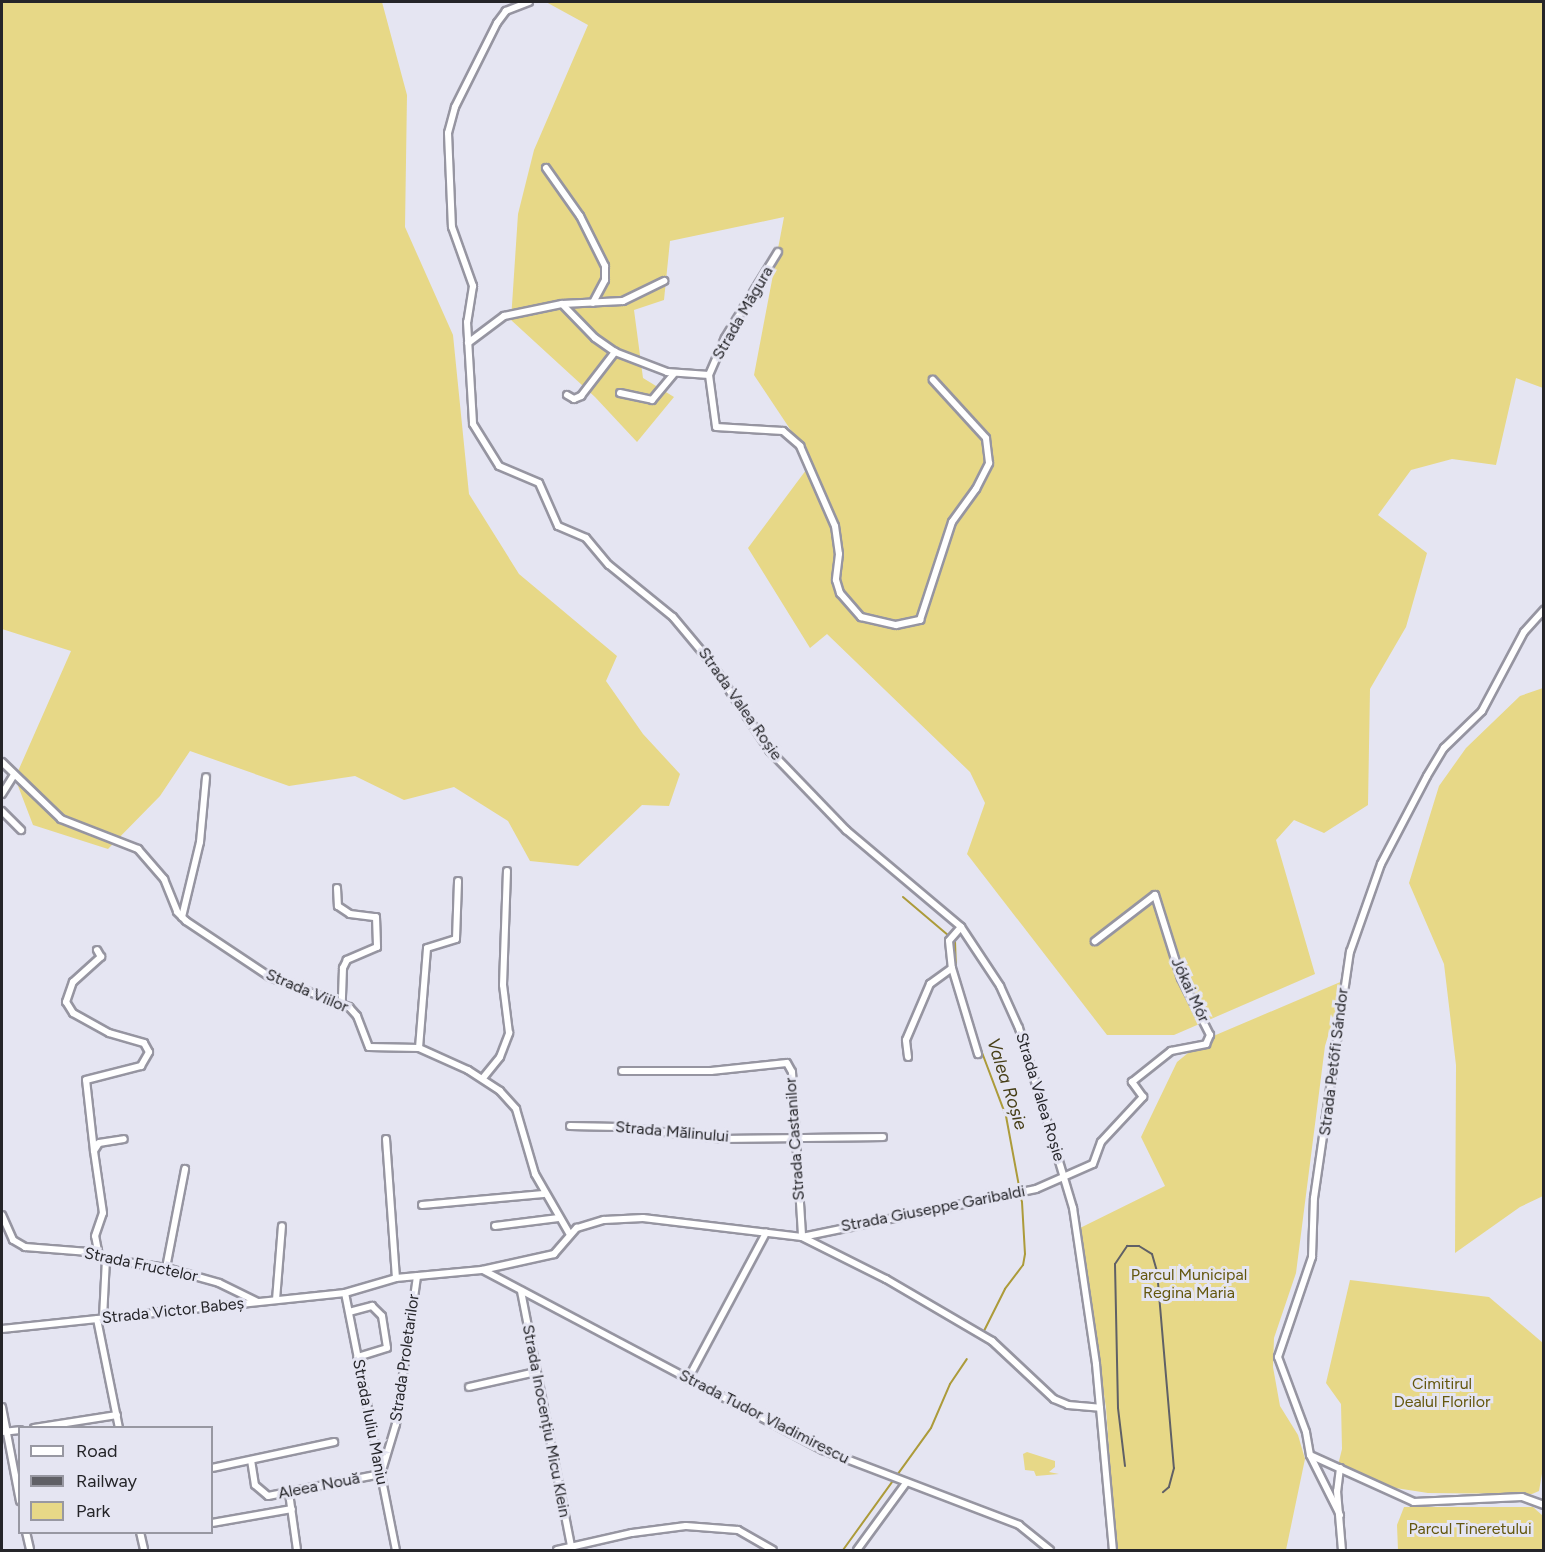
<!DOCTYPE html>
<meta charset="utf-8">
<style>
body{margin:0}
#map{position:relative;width:1545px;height:1552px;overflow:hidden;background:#e5e5f2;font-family:Figtree,sans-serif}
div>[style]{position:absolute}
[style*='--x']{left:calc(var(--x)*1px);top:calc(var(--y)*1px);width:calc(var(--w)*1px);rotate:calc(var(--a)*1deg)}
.green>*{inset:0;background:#e7d887}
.stream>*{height:2px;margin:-1px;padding:0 1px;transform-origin:1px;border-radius:1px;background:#ac9b3a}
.roads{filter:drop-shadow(2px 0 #9695a1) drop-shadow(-2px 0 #9695a1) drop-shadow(0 2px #9695a1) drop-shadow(0 -2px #9695a1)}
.minor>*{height:6px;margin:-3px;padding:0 3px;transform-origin:3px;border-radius:3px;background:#fff}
.rail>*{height:2px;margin:-1px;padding:0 1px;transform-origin:1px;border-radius:1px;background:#606066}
span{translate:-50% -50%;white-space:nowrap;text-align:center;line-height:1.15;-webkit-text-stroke:6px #e5e5f2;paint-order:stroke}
.street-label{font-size:16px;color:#252529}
.park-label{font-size:16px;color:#64570e}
.water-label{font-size:18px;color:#473f17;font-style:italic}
.frame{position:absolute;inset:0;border:3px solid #252529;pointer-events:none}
.legend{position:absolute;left:18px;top:1426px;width:195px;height:108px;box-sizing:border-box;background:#e5e5f2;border:2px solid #9898a2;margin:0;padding:8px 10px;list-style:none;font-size:18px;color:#252529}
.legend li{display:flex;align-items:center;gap:12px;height:30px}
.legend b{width:30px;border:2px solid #9898a2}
</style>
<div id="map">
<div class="green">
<div style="clip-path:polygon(2px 2px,382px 2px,407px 95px,405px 227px,453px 335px,469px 494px,519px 574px,617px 656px,606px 681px,643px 734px,680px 774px,669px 806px,642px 805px,578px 866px,530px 861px,508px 821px,454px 787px,404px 800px,355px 776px,289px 786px,190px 751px,160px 796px,108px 849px,33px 825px,15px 778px,71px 651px,2px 629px)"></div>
<div style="clip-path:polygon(546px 2px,1543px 2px,1543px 388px,1516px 378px,1496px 465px,1452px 459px,1411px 470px,1378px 515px,1427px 553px,1406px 627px,1370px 689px,1368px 805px,1324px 833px,1294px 820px,1276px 840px,1315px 974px,1174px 1035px,1107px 1035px,967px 854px,985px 803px,970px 772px,827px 634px,810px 648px,748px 548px,812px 462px,754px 375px,784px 217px,670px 241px,664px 300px,634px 310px,643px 378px,674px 397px,637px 442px,595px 397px,511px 320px,518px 214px,534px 150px,588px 25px)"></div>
<div style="clip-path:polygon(1543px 688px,1543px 1196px,1520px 1207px,1455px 1253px,1456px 1065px,1444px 964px,1409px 883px,1439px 786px,1466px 748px,1520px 696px)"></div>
<div style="clip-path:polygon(1345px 980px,1325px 1046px,1296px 1273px,1274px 1338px,1273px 1367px,1280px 1406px,1298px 1435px,1305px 1459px,1286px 1550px,1116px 1550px,1106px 1408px,1080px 1228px,1165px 1186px,1141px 1137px,1177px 1062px,1204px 1040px)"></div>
<div style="clip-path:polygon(1350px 1280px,1489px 1297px,1543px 1343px,1544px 1462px,1539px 1491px,1532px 1494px,1428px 1493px,1389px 1487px,1338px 1465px,1342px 1449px,1341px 1404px,1326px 1383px)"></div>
<div style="clip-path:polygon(1027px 1452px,1055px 1461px,1055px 1467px,1049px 1472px,1059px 1474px,1036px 1476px,1034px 1471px,1025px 1470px,1023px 1454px)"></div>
<div style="clip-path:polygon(1404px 1507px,1533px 1507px,1543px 1516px,1543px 1550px,1398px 1550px,1397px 1525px)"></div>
</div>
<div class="stream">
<div style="--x:903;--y:897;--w:68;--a:40.2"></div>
<div style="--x:955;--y:941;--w:30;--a:88"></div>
<div style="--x:975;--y:1034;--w:88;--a:69.3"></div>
<div style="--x:1006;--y:1116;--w:87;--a:79.5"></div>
<div style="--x:1022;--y:1202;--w:52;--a:86.7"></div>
<div style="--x:1025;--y:1254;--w:11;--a:100"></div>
<div style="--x:1023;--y:1265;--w:30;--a:127"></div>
<div style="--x:1005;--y:1289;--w:47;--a:116.6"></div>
<div style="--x:843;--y:1550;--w:150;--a:-54.2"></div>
<div style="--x:931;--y:1428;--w:48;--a:-66.6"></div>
<div style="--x:950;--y:1384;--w:30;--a:-56"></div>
</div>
<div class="roads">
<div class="minor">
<div style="--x:529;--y:2;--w:25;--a:159"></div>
<div style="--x:506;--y:11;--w:15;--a:127"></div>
<div style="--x:497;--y:23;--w:94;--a:116.6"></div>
<div style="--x:455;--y:107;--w:27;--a:105"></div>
<div style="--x:448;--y:133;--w:94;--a:87.6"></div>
<div style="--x:452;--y:227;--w:63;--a:70.4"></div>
<div style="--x:473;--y:286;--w:36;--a:99"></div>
<div style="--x:467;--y:322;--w:102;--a:86.6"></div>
<div style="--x:473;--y:424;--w:49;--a:58.2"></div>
<div style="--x:499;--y:466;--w:43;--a:23"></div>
<div style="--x:539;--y:483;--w:47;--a:66.2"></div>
<div style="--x:558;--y:526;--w:30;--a:23"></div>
<div style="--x:586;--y:538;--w:35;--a:50"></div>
<div style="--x:609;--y:565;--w:82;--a:39.1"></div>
<div style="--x:673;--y:617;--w:56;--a:50.1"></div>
<div style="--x:709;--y:660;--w:110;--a:56.2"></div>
<div style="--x:770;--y:751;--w:110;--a:46.1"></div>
<div style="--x:846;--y:830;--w:150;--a:40.1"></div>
<div style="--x:961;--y:927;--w:71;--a:56.5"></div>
<div style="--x:1000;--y:986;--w:46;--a:65.7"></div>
<div style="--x:1019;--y:1028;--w:188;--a:73.3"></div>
<div style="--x:1073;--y:1208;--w:158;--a:81.6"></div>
<div style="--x:1096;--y:1364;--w:187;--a:84.8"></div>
<div style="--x:546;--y:168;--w:59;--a:54.7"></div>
<div style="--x:580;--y:216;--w:56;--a:63.4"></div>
<div style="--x:605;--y:266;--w:14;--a:90"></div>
<div style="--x:605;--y:280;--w:26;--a:118"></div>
<div style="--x:562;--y:304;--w:61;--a:-2.8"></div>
<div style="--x:623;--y:301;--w:46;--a:-26"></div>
<div style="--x:468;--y:343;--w:45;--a:-36.9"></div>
<div style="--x:504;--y:316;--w:59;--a:-11.7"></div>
<div style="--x:562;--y:304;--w:47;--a:45.9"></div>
<div style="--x:595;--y:338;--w:24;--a:35"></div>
<div style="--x:615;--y:352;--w:56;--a:21"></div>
<div style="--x:667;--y:372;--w:42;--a:4.1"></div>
<div style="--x:709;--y:375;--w:52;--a:82.3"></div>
<div style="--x:716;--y:427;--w:67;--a:3.4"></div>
<div style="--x:783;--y:431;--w:23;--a:41"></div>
<div style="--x:800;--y:446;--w:87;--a:66.4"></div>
<div style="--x:835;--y:526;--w:28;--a:82"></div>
<div style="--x:839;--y:554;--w:26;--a:97"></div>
<div style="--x:836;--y:580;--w:14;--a:73"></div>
<div style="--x:840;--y:593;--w:32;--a:49"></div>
<div style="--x:861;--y:617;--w:36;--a:13"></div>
<div style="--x:896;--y:625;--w:25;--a:-12"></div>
<div style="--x:920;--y:620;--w:103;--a:-71.9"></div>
<div style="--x:952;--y:522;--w:41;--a:-54"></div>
<div style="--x:976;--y:489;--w:29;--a:-63"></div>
<div style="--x:989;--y:463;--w:25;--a:-97"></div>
<div style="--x:986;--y:438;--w:79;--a:-132.4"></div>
<div style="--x:709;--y:375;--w:40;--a:-66.6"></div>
<div style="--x:725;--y:338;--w:101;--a:-58.4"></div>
<div style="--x:620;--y:393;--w:33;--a:12"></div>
<div style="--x:652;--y:400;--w:35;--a:-50"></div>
<div style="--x:567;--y:395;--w:8;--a:30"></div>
<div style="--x:574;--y:399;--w:8;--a:-23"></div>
<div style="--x:581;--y:396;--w:56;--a:-52.3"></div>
<div style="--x:2;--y:762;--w:82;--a:44"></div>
<div style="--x:61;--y:819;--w:83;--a:21.3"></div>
<div style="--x:138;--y:849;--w:40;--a:49"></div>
<div style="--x:164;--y:879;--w:35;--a:68"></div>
<div style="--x:177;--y:912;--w:13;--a:45"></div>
<div style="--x:186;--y:921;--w:101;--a:33.7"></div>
<div style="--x:270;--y:977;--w:85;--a:20.8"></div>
<div style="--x:349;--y:1007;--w:12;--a:48"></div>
<div style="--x:357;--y:1016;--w:33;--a:69"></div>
<div style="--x:369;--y:1047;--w:50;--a:1.1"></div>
<div style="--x:419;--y:1048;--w:54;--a:24.2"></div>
<div style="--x:468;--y:1070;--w:38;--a:33"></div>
<div style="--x:500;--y:1091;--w:24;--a:48"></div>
<div style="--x:516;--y:1109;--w:68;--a:73.7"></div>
<div style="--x:535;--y:1174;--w:68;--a:60"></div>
<div style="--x:2;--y:794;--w:22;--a:-58"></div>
<div style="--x:2;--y:811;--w:27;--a:45"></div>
<div style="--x:337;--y:888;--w:18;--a:87"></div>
<div style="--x:338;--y:906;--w:14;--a:34"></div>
<div style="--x:350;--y:914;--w:26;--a:7"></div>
<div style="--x:376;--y:917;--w:30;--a:88"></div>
<div style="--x:377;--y:947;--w:33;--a:157"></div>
<div style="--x:347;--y:960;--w:9;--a:117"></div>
<div style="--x:343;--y:968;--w:35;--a:92"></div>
<div style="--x:182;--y:917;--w:77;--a:-76.5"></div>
<div style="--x:200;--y:842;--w:65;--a:-84.7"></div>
<div style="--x:961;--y:927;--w:18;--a:131"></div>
<div style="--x:949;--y:941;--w:27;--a:84"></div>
<div style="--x:952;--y:968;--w:90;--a:73.2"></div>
<div style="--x:419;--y:1048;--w:100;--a:-85.4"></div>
<div style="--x:427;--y:948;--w:30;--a:-17"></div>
<div style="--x:456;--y:939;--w:58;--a:-88"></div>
<div style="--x:908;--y:1057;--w:17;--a:-97"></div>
<div style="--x:906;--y:1040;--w:61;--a:-66.8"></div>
<div style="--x:930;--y:984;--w:27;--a:-36"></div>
<div style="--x:622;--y:1071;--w:89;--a:0"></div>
<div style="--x:711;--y:1071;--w:76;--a:-6"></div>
<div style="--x:787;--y:1063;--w:10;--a:61"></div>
<div style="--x:792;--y:1072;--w:165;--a:86.5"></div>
<div style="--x:483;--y:1078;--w:27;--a:-51"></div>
<div style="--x:500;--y:1057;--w:26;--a:-69"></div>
<div style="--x:509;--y:1033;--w:48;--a:-97.1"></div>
<div style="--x:503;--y:985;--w:114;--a:-88"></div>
<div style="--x:570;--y:1126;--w:49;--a:1.2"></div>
<div style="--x:619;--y:1127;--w:106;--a:6.5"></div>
<div style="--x:724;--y:1139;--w:159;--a:-0.7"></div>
<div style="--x:386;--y:1139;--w:139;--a:85.9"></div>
<div style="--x:94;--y:1151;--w:71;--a:-96.4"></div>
<div style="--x:86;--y:1080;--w:57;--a:-14.3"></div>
<div style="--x:141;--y:1066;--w:16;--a:-60"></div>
<div style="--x:149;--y:1052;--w:10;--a:-119"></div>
<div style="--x:144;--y:1043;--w:36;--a:-164"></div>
<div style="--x:109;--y:1033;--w:41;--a:-150.9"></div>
<div style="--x:73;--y:1013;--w:13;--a:-122"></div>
<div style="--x:66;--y:1002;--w:21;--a:-71"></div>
<div style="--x:73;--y:982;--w:38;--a:-42"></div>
<div style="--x:101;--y:957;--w:8;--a:-120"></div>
<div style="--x:422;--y:1205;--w:122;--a:-5.2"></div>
<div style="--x:2;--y:1215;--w:27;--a:66"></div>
<div style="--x:13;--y:1240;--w:14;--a:30"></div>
<div style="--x:25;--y:1247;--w:64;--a:4.5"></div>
<div style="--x:89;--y:1252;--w:18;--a:22"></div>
<div style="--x:106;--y:1259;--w:61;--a:8.5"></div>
<div style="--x:166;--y:1268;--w:55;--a:15.8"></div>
<div style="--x:219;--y:1283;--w:43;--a:26"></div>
<div style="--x:495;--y:1226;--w:64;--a:-7.1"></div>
<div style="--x:802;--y:1237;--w:239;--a:-11.6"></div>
<div style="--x:1036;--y:1189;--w:62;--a:-23.7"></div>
<div style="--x:1093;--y:1164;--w:23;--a:-70"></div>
<div style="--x:1101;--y:1142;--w:62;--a:-47"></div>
<div style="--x:1143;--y:1097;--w:19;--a:-126"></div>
<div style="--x:1132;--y:1082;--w:50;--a:-38.5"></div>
<div style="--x:1171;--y:1051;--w:36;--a:-11"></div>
<div style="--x:1206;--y:1044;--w:10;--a:-66"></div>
<div style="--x:1210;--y:1035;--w:64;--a:-117"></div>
<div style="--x:1181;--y:978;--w:87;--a:-107.4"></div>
<div style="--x:1155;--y:895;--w:76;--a:142.5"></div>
<div style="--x:99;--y:1256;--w:20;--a:-101"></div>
<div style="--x:95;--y:1236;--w:24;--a:-71"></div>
<div style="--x:103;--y:1213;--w:63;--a:-98.3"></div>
<div style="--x:94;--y:1151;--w:9;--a:-58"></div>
<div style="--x:99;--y:1143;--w:25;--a:-9"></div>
<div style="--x:166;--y:1268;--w:101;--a:-79.1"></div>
<div style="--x:483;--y:1270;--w:385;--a:27.9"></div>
<div style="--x:823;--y:1450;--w:210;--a:20.9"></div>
<div style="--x:1019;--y:1525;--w:40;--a:39"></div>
<div style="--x:521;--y:1291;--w:264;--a:78.9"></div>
<div style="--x:345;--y:1293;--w:262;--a:78.8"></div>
<div style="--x:276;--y:1300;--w:74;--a:-85.4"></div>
<div style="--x:349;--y:1312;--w:24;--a:-15"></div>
<div style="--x:372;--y:1306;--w:14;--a:45"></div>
<div style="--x:382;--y:1316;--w:32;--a:81"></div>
<div style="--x:387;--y:1348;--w:31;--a:163"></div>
<div style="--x:103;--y:1318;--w:59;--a:-87.1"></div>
<div style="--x:97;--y:1319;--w:111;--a:78.6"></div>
<div style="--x:2;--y:1329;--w:345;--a:-6"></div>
<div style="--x:345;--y:1293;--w:53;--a:-16.4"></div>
<div style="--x:396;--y:1278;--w:86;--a:-5.3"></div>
<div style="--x:482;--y:1270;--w:74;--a:-12.5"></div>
<div style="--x:554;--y:1254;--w:35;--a:-49"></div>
<div style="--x:577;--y:1228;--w:28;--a:-17"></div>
<div style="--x:604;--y:1220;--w:39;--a:-3"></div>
<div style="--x:643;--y:1218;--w:160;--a:6.8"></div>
<div style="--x:802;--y:1237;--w:94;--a:26.6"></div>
<div style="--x:886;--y:1279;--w:123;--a:30.3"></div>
<div style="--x:992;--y:1341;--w:85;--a:43.1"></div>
<div style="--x:1054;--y:1399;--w:15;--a:23"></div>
<div style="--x:1068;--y:1405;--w:32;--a:5"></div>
<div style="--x:688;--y:1379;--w:166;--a:-61.9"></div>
<div style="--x:469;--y:1387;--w:69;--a:-12.6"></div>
<div style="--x:2;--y:1407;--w:96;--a:79.2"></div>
<div style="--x:34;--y:1428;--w:84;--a:-8.9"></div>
<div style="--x:2;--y:1432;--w:18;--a:-6"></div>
<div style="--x:1310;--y:1455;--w:114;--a:24.3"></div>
<div style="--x:1414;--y:1502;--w:108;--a:-2.7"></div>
<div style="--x:1522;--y:1497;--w:23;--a:20"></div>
<div style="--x:251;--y:1460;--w:25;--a:81"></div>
<div style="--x:255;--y:1485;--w:17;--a:40"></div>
<div style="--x:268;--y:1496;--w:115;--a:-11"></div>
<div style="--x:381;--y:1474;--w:52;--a:-73.3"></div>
<div style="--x:396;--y:1424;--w:149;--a:-81.9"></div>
<div style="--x:212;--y:1468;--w:125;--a:-12"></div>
<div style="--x:1340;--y:1468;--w:23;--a:97"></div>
<div style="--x:1337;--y:1491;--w:59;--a:85.2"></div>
<div style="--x:289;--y:1493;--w:58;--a:82"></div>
<div style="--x:1340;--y:1515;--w:67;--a:-116.6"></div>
<div style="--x:1310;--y:1455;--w:23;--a:-100"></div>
<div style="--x:1306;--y:1432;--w:80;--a:-110.5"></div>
<div style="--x:1278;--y:1357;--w:106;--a:-71.2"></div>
<div style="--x:1312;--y:1257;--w:59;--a:-88.1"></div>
<div style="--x:1314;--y:1198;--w:249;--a:-81.7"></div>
<div style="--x:1350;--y:952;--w:93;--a:-70.6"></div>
<div style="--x:1381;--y:864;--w:99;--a:-62.4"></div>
<div style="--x:1427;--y:776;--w:33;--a:-59"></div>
<div style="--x:1444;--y:748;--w:53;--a:-44.2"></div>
<div style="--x:1482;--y:711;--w:89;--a:-62"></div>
<div style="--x:1524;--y:632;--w:30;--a:-48"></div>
<div style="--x:212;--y:1523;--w:81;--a:-9.9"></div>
<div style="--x:26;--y:1532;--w:18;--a:77"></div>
<div style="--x:140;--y:1532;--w:18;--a:77"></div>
<div style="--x:557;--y:1550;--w:77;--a:-12.8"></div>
<div style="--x:632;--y:1533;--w:54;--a:-7.4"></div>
<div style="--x:686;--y:1526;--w:52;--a:4.4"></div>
<div style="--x:738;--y:1530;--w:40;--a:29.7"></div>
<div style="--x:857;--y:1550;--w:83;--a:-53.8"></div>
</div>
</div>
<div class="rail">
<div style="--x:1125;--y:1466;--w:58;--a:-96.9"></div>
<div style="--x:1118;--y:1408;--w:144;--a:-91.2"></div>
<div style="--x:1115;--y:1264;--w:22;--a:-56"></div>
<div style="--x:1127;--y:1246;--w:12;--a:0"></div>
<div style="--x:1139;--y:1246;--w:15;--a:32"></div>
<div style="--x:1152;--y:1254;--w:18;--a:74"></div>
<div style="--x:1157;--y:1271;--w:198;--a:85.1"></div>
<div style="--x:1174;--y:1468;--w:20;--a:105"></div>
<div style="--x:1169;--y:1487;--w:8;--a:140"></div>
</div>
<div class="street-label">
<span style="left:743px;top:313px;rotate:-60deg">Strada Măgura</span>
<span style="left:740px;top:704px;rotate:55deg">Strada Valea Roșie</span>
<span style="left:1190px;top:990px;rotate:65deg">Jókai Mór</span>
<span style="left:307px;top:991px;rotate:23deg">Strada Viilor</span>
<span style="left:1334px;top:1062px;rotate:-83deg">Strada Petőfi Sándor</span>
<span style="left:1040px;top:1097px;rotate:73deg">Strada Valea Roșie</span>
<span style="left:672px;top:1132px;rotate:5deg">Strada Mălinului</span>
<span style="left:795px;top:1139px;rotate:-94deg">Strada Castanilor</span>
<span style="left:933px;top:1209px;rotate:-11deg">Strada Giuseppe Garibaldi</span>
<span style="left:141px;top:1265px;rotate:12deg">Strada Fructelor</span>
<span style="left:173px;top:1311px;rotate:-6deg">Strada Victor Babeș</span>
<span style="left:405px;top:1358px;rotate:-82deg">Strada Proletarilor</span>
<span style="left:764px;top:1417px;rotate:27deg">Strada Tudor Vladimirescu</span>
<span style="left:546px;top:1421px;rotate:79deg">Strada Inocențiu Micu Klein</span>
<span style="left:370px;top:1422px;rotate:79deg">Strada Iuliu Maniu</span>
<span style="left:319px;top:1486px;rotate:-11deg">Aleea Nouă</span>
</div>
<div class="park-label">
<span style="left:1189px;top:1284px">Parcul Municipal<br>Regina Maria</span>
<span style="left:1442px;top:1393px">Cimitirul<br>Dealul Florilor</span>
<span style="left:1470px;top:1529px">Parcul Tineretului</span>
</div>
<div class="water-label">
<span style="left:1007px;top:1084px;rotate:72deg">Valea Roșie</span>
</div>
<div class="frame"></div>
<ul class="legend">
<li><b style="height:8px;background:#fff"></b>Road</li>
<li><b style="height:8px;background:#606066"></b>Railway</li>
<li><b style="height:16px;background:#e7d887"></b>Park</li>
</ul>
</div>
